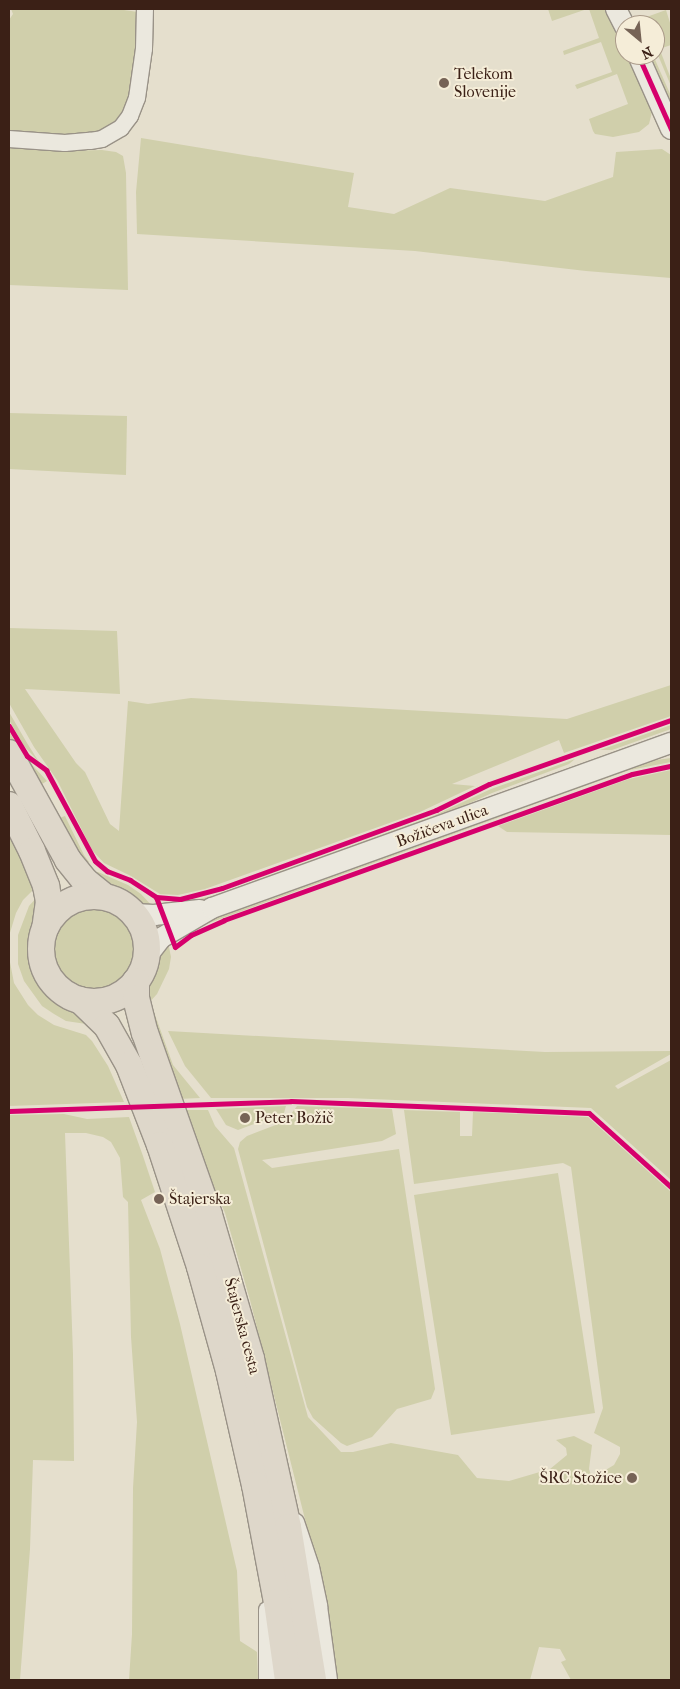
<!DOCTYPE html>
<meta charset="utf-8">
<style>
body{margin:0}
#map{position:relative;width:680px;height:1689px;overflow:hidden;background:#e5dfcd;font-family:"IM FELL French Canon",serif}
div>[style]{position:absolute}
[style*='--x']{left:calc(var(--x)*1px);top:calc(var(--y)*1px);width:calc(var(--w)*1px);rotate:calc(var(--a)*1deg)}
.green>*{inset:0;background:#d0cfab}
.round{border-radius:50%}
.roads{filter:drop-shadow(1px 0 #999287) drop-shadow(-1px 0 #999287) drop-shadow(0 1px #999287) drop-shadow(0 -1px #999287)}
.minor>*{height:16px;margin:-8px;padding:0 8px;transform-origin:8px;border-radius:8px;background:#ebe8de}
.tertiary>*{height:20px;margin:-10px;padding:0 10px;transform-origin:10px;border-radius:10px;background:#ebe8de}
.primary>*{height:26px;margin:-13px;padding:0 13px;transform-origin:13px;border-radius:13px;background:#ded7ca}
.primary>.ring{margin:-13px;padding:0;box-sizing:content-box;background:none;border:26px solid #ded7ca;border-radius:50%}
.cycleway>*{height:5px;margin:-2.5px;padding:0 2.5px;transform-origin:2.5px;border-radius:2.5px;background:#d6006c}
.dots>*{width:14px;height:14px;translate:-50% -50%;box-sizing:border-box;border:2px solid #f5edd8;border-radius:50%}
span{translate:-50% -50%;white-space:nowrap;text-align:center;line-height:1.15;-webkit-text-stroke:4px #f5edd8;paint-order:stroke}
.poi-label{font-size:16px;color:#3b2016}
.left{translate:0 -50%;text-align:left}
.right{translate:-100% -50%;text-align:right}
.street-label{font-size:16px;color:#3b2016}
.frame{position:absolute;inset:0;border:10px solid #3b2016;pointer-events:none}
.north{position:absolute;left:615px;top:15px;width:50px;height:50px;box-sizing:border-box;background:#f5edd8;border:1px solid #ab9b8a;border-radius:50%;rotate:152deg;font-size:14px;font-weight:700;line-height:20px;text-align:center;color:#3b2016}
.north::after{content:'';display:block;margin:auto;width:18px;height:22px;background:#766356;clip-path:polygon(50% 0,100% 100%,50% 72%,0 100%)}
</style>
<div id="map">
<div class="green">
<div style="clip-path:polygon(11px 9px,117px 9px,138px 12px,134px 85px,122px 116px,105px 131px,60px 137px,9px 131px,9px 20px,13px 14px)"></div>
<div style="clip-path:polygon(548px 9px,587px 9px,552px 21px)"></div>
<div style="clip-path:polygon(589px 9px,605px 9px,652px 112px,649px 124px,639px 132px,613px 137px,595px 134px,593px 131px,589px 119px,628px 104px,617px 74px,577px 89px,575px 85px,612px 72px,601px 42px,564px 55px,563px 51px,599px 38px)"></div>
<div style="clip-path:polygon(666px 10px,671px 26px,671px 45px,662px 48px,655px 43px,655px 25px,644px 25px,641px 19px)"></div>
<div style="clip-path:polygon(655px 48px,660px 50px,671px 79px,671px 86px)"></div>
<div style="clip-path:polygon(648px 55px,653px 55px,671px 96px,671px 106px)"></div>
<div style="clip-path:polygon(141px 138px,354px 173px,348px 207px,394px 214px,450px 188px,545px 201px,613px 177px,616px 152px,662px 149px,671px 155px,671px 278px,586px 271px,415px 251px,137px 234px,136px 192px)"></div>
<div style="clip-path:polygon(9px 146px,61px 151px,102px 150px,116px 152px,123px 156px,126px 173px,128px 290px,9px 285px)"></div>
<div style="clip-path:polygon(9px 413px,127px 416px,126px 475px,9px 469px)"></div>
<div style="clip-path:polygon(9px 628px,117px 631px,120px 694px,25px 689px,76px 763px,85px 772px,110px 824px,119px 831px,128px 701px,148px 704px,191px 698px,567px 719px,671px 685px,671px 716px,564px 753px,559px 740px,452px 784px,475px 786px,420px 812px,205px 889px,178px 895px,160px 894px,131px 876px,104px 863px,92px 850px,57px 780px,34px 747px,9px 703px)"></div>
<div style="clip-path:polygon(9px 712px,27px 743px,39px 762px,24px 746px,9px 720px)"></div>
<div style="clip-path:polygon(671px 725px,671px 729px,612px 750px,600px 750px)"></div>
<div style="clip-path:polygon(9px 731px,22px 754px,47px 781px,42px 784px,16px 753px,9px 739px)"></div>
<div style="clip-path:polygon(671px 758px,671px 762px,630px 770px,566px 793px,198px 927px,197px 924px,649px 761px)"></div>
<div style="clip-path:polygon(575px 759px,569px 764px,492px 793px,444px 815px,204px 902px,183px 903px,215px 895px,433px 816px,491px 789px)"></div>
<div style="clip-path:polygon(671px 770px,671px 835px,507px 832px,498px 826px,629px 779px)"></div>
<div style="clip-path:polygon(65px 816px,84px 855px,89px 862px,85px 863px,59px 818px)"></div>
<div style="clip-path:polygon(9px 820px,35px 888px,23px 900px,16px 913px,9px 936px)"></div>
<div style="clip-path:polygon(92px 872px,98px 872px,128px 885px,141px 894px,154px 908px,143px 905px,126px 893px,106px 884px)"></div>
<div style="clip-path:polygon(38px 896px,30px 944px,30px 959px,35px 975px,52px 998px,77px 1011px,93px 1025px,66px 1021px,54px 1014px,42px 1006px,24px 981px,18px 964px,18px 935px,29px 906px)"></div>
<div class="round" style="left:52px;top:907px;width:84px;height:84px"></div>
<div style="clip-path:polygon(168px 942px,171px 957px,169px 969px,157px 994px,148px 1004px,149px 984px,159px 955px)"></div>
<div style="clip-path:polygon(9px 957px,14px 983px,28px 1005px,38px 1015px,54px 1025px,86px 1035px,92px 1041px,108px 1066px,124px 1102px,9px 1106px)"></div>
<div style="clip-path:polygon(154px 1012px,173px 1065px,200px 1098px,177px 1099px,150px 1014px)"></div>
<div style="clip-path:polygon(168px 1031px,545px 1052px,671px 1051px,671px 1054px,615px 1086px,618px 1089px,671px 1060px,671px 1180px,591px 1108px,348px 1098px,211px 1098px,185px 1066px)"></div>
<div style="clip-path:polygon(286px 1106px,284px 1113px,238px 1130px,226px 1125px,216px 1109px)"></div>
<div style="clip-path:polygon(297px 1106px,392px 1109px,396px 1134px,382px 1141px,262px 1160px,272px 1168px,399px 1149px,433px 1375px,435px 1389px,431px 1399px,397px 1409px,372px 1437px,347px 1446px,341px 1443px,313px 1418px,307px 1407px,238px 1149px,240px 1142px,247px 1136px,286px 1121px)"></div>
<div style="clip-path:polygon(181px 1110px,208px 1110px,215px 1126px,234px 1148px,308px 1417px,341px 1452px,353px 1452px,391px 1443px,458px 1455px,477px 1478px,509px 1481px,550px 1469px,567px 1455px,566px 1448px,556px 1440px,574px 1436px,592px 1445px,589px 1469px,592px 1478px,614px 1465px,620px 1454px,620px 1447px,594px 1433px,603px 1408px,571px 1167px,563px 1163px,414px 1184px,404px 1110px,460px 1112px,460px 1136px,472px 1136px,473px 1112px,588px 1117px,671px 1192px,671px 1680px,571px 1680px,561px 1662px,566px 1660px,560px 1649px,539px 1647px,530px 1680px,335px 1680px,321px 1583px,250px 1300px,225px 1213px)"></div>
<div style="clip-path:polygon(64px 1114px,87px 1119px,129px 1117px,143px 1156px,155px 1192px,141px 1200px,160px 1249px,180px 1324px,237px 1571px,240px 1641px,257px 1652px,258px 1680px,129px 1680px,132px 1634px,133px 1488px,137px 1422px,131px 1337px,128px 1202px,123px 1197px,120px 1158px,111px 1142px,103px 1137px,86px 1133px,65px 1133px,73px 1354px,74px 1461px,33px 1460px,30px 1549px,20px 1680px,9px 1680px,9px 1115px)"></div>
<div style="clip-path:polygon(558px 1173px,595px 1413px,451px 1435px,414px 1195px)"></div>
</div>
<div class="roads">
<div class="minor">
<div style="--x:9;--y:139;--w:56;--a:4.1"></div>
<div style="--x:65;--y:143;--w:25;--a:-5"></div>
<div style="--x:90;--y:141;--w:12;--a:-9"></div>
<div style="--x:102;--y:139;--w:22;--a:-30"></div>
<div style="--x:121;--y:128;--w:15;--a:-53"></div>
<div style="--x:130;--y:116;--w:19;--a:-69"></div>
<div style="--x:137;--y:98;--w:49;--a:-81.9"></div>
<div style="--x:144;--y:49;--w:40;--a:-88.6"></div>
<div style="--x:296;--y:1522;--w:47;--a:71.6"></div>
<div style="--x:311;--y:1567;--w:40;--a:78"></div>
<div style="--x:319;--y:1606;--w:75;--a:82.3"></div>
<div style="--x:267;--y:1610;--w:70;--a:90"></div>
</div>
<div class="tertiary">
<div style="--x:616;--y:9;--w:20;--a:63"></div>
<div style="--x:638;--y:55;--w:81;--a:66"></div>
<div style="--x:134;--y:914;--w:20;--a:3"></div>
<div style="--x:154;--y:915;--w:46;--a:-6.2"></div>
<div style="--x:147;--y:956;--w:23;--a:-52"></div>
<div style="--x:161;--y:938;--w:59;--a:-30.5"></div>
<div style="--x:212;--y:908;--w:488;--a:-19.8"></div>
</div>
<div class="primary">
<div style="--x:9;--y:753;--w:122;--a:61.1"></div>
<div style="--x:68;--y:860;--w:26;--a:51"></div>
<div style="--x:84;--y:880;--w:27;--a:39"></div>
<div style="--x:9;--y:805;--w:51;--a:63.4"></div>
<div style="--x:32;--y:851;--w:38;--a:68"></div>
<div style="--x:46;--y:886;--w:15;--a:79"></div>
<div style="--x:49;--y:901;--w:27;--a:98"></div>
<div class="ring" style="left:41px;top:896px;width:80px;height:80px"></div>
<div style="--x:136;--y:981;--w:17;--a:90"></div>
<div style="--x:136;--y:998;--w:36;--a:76"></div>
<div style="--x:145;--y:1033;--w:193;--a:70.6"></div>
<div style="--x:209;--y:1215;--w:150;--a:73.7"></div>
<div style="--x:251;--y:1359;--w:172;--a:77.6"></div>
<div style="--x:288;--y:1527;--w:155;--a:80.7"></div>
<div style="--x:80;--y:1000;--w:37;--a:44"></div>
<div style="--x:107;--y:1026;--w:45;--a:60.6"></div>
<div style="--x:129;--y:1065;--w:86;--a:68.8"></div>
<div style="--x:160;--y:1145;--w:128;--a:71.8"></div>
<div style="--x:200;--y:1267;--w:108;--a:74.4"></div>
<div style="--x:229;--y:1371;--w:117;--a:77.2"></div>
<div style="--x:255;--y:1485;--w:119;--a:79.4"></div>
<div style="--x:277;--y:1602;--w:79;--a:82"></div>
</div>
</div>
<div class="cycleway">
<div style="--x:638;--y:55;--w:81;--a:66"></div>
<div style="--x:9;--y:726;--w:35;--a:59"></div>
<div style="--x:27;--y:756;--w:24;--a:36"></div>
<div style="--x:46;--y:770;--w:103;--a:61.7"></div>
<div style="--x:95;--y:861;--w:16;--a:40"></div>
<div style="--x:107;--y:871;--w:25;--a:21"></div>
<div style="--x:130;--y:880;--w:31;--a:33"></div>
<div style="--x:156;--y:897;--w:53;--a:69.2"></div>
<div style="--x:175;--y:947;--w:20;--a:-37"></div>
<div style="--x:191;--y:935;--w:36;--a:-24"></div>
<div style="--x:224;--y:920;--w:433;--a:-19.7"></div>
<div style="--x:632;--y:774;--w:40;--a:-12"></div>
<div style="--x:156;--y:897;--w:24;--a:5"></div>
<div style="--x:180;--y:899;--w:43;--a:-14.7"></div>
<div style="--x:222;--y:888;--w:228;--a:-20"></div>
<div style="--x:436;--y:810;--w:59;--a:-26.1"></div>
<div style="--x:489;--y:784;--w:193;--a:-19.4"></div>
<div style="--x:9;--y:1111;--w:282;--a:-2"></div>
<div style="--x:291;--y:1101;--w:298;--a:2.3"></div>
<div style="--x:589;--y:1113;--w:110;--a:42.1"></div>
</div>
<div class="dots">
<div style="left:444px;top:83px;background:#766356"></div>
<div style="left:245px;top:1118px;background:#766356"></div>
<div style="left:159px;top:1199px;background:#766356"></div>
<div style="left:632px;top:1478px;background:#766356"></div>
</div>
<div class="poi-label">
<span class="left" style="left:454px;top:83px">Telekom<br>Slovenije</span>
<span class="left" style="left:255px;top:1118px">Peter Božič</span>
<span class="left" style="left:169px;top:1199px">Štajerska</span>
<span class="right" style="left:622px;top:1478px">ŠRC Stožice</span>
</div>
<div class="street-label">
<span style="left:442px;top:826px;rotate:-20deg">Božičeva ulica</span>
<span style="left:242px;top:1326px;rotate:75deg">Štajerska cesta</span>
</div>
<div class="frame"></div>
<div class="north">N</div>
</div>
